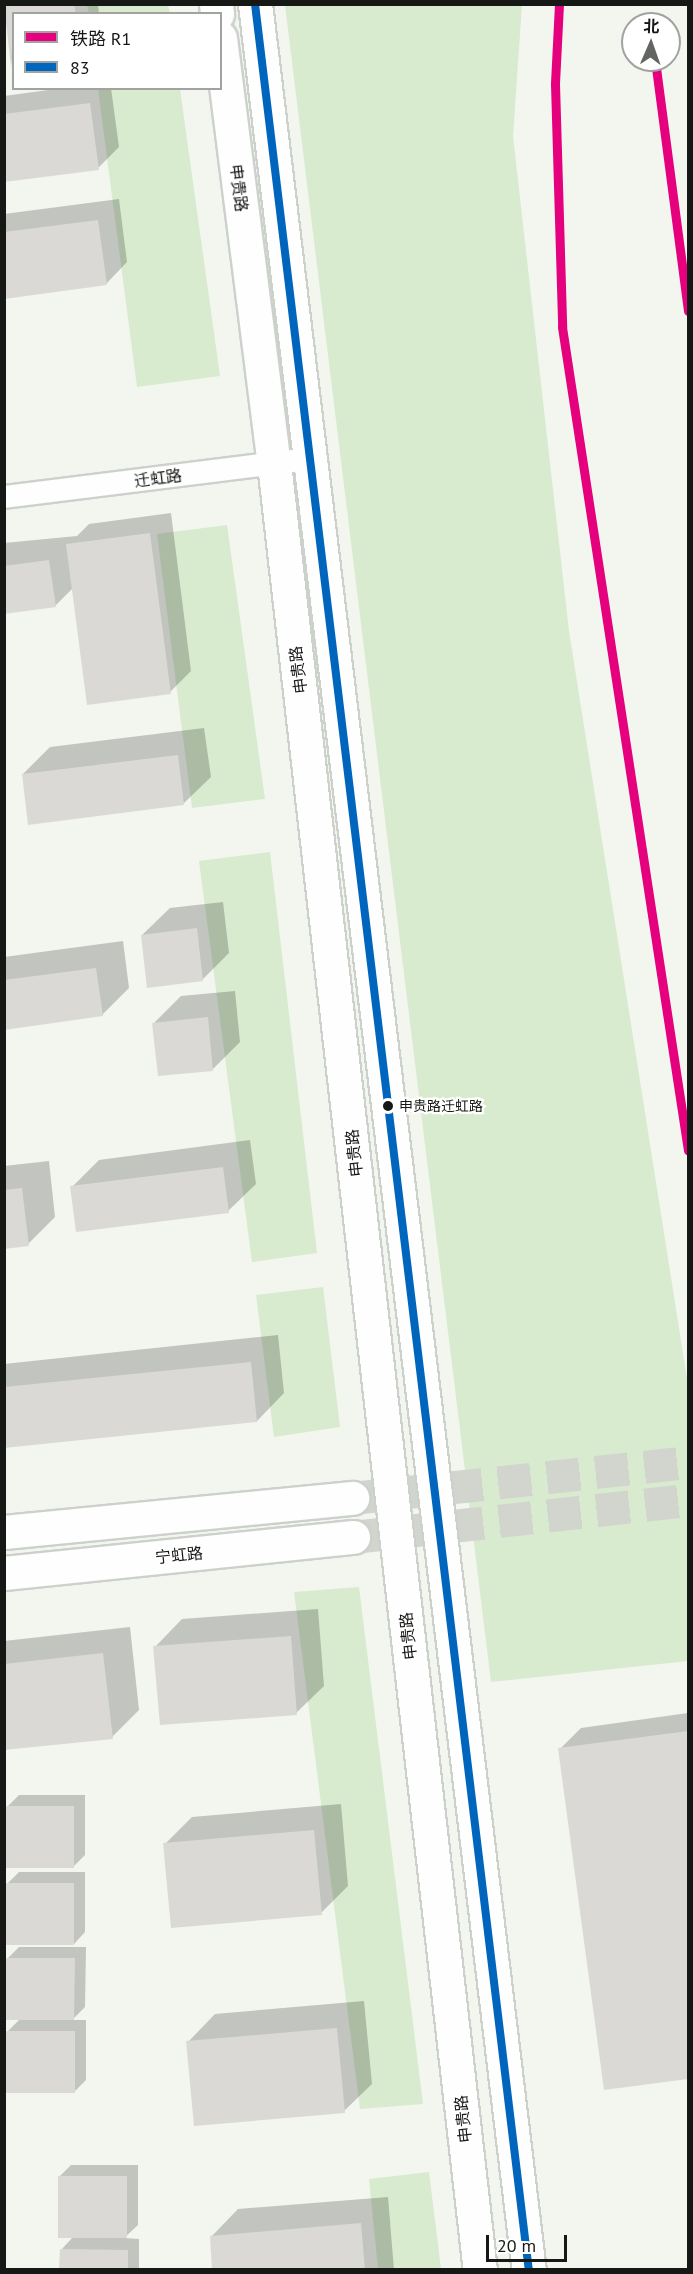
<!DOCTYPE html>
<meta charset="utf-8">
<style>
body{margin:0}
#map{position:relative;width:693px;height:2274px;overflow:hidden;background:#f2f6ef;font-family:"PT Sans","Noto Sans SC",sans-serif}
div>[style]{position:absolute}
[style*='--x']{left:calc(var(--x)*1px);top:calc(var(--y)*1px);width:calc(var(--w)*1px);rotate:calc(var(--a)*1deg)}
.green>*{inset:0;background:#d8ebce}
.shadow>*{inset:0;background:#0003}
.building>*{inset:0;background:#dad9d6}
.secondary-tunnel>*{height:33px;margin-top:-16.5px;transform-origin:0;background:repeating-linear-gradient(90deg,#d1d5ce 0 33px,transparent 0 49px)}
.roads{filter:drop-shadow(2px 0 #cdd1cc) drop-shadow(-2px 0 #cdd1cc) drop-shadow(0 2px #cdd1cc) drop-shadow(0 -2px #cdd1cc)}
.minor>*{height:22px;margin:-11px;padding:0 11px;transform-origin:11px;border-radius:11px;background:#fdfefd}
.secondary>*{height:33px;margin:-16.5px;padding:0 16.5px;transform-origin:16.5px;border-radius:16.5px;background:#fdfefd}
.bus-1>*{height:8px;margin:-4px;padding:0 4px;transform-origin:4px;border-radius:4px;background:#0065bd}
.rail-1>*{height:9px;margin:-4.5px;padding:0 4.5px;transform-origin:4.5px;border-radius:4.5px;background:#e5007d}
.dots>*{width:16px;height:16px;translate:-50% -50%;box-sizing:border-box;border:3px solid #fff;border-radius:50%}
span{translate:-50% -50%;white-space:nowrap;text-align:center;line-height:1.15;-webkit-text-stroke:4.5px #fff;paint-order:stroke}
.bus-label{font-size:14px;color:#151814}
.left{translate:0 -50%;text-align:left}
.street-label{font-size:16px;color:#151814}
.frame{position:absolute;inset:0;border:6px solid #151814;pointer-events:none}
.legend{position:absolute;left:12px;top:12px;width:210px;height:78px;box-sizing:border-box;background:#fff;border:2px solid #a1a3a1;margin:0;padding:8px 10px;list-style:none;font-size:18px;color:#151814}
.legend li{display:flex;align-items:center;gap:12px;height:30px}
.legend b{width:30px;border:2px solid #a1a3a1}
.north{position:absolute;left:621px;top:12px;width:60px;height:60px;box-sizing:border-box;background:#fff;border:2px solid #a1a3a1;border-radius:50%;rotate:2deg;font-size:16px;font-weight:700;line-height:24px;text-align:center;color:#151814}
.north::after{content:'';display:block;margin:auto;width:21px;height:27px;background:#626661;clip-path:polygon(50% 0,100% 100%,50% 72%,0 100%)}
.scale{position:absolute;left:486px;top:2235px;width:81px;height:27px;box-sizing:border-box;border:3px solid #151814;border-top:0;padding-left:8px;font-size:18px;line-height:21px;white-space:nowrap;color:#151814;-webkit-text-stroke:4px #fff;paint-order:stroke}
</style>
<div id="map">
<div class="green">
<div style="clip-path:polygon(87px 5px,168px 5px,170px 13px,89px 13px)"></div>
<div style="clip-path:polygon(285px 5px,522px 5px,513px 136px,569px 631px,688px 1385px,688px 1661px,491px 1682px)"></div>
<div style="clip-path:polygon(98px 89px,180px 89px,220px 376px,137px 387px)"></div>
<div style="clip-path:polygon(227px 525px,265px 799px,192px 808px,157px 534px)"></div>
<div style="clip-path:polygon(270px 852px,317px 1253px,252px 1262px,199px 861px)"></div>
<div style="clip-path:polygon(323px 1287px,340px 1427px,274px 1437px,256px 1295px)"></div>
<div style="clip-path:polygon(359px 1587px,423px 2104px,360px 2109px,294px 1592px)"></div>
<div style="clip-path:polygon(429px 2172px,441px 2269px,378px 2269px,369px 2179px)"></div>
</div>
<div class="shadow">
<div style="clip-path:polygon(4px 4px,98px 4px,99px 14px,14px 14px,12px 65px)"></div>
<div style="clip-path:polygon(63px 88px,111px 88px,119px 147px,98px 168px,4px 180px,4px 96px)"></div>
<div style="clip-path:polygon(119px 199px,127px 262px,106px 284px,4px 297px,4px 214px)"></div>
<div style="clip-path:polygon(171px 513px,191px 671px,170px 692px,73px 588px,55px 606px,4px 612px,4px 543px,77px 536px,89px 524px)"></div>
<div style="clip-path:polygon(204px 728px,211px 777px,183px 804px,23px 774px,50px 747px)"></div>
<div style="clip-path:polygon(223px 902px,229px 953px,202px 980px,142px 935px,170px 908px)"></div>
<div style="clip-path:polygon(123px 941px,129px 988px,102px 1015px,4px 1028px,4px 957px)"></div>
<div style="clip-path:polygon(235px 991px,240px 1042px,213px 1069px,154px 1023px,181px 996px)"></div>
<div style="clip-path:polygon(250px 1140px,256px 1184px,228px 1211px,72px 1187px,99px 1160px)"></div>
<div style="clip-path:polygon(49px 1161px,55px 1217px,28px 1244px,4px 1247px,4px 1166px)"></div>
<div style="clip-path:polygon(278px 1335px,284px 1393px,257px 1421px,4px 1447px,4px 1364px)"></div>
<div style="clip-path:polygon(318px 1609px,324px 1686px,296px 1713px,155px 1647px,182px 1619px)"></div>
<div style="clip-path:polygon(130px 1627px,139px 1710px,112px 1737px,4px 1749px,4px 1641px)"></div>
<div style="clip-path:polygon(688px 1713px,688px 2078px,606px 2089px,560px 1749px,581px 1728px)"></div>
<div style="clip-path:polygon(19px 1795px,85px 1795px,85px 1855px,73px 1867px,7px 1807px)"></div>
<div style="clip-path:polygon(341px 1804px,348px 1886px,321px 1913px,165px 1844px,192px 1817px)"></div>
<div style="clip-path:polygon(19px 1872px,85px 1872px,85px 1932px,74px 1944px,7px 1884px)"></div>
<div style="clip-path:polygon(19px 1947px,86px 1947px,85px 2007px,72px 2020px,86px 2020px,86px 2080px,74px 2092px,7px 2032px,21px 2018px,7px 1959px)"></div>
<div style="clip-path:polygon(364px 2001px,372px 2084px,344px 2111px,188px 2042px,215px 2014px)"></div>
<div style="clip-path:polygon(71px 2165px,138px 2165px,138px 2225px,124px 2238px,139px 2239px,139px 2270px,61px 2270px,61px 2250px,74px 2236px,60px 2176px)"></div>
<div style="clip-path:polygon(388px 2197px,394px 2270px,214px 2270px,211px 2237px,238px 2209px)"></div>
</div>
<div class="building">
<div style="clip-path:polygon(4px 4px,74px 4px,76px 14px,14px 14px,11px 67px)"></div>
<div style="clip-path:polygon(90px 103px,99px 170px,4px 182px,4px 114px)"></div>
<div style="clip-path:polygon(98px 220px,107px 285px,4px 299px,4px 232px)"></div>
<div style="clip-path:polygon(150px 533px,171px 694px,87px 705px,66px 544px)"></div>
<div style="clip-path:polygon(49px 560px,56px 607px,4px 614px,4px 566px)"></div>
<div style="clip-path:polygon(178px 755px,184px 805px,28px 825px,22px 774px)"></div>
<div style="clip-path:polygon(197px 928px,203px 981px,147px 988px,141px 935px)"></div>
<div style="clip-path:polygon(96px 968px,103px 1016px,4px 1030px,4px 980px)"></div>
<div style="clip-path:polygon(208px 1017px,213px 1071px,158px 1076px,152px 1023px)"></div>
<div style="clip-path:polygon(223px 1167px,229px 1213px,76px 1232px,70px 1186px)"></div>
<div style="clip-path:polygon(22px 1188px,29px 1246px,4px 1249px,4px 1190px)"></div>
<div style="clip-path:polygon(251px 1362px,257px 1422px,4px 1448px,4px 1387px)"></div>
<div style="clip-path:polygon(291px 1636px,297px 1715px,160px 1725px,153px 1646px)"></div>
<div style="clip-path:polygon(103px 1653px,113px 1739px,4px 1750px,4px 1664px)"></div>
<div style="clip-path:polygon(688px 1731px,688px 2079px,604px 2090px,558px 1748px)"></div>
<div style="clip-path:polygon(6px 1806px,74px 1806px,74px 1868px,5px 1868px)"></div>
<div style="clip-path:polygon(314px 1830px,322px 1915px,171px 1928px,163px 1843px)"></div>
<div style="clip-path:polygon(6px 1883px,74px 1883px,74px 1945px,5px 1945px)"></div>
<div style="clip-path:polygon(6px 1958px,75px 1958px,74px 2020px,5px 2020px)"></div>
<div style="clip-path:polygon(337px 2028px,345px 2113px,194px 2126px,186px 2041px)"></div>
<div style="clip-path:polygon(6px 2031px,75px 2031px,75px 2093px,6px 2093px)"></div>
<div style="clip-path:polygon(58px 2176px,127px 2176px,127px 2238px,58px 2238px)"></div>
<div style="clip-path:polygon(361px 2223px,365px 2270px,212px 2270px,210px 2236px)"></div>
<div style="clip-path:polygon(60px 2249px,128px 2250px,128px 2270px,59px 2270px)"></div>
</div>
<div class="secondary-tunnel">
<div style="--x:352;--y:1498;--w:338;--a:-6.1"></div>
<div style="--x:353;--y:1537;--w:337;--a:-6.3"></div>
</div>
<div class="roads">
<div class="minor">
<div style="--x:4;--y:497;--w:309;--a:-7.1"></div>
</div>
<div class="secondary">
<div style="--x:216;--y:4;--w:10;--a:84"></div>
<div style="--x:255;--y:4;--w:2283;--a:83.11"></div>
<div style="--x:220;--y:38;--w:428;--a:82.8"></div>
<div style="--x:274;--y:463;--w:1819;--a:83.5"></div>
<div style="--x:4;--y:1532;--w:350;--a:-5.6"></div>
<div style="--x:4;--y:1573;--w:351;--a:-5.9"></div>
</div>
</div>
<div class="bus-1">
<div style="--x:255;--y:4;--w:2283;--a:83.11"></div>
</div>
<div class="rail-1">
<div style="--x:559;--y:4;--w:80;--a:92.9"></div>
<div style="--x:555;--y:84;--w:243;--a:88.3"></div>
<div style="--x:562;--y:327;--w:833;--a:81.3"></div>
<div style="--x:655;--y:60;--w:253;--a:82.5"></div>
</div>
<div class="dots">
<div style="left:388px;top:1106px;background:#151814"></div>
</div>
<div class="bus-label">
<span class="left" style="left:399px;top:1106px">申贵路迁虹路</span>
</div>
<div class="street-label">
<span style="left:239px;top:188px;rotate:83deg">申贵路</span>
<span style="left:158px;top:478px;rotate:-7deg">迁虹路</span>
<span style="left:298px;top:670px;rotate:-97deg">申贵路</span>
<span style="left:354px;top:1153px;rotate:-96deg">申贵路</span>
<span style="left:179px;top:1555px;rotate:-6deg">宁虹路</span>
<span style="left:408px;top:1636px;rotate:-96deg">申贵路</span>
<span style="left:463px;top:2119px;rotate:-96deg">申贵路</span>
</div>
<div class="frame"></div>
<ul class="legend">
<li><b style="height:8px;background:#e5007d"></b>铁路 R1</li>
<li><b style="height:8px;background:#0065bd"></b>83</li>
</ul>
<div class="north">北</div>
<div class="scale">20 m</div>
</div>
